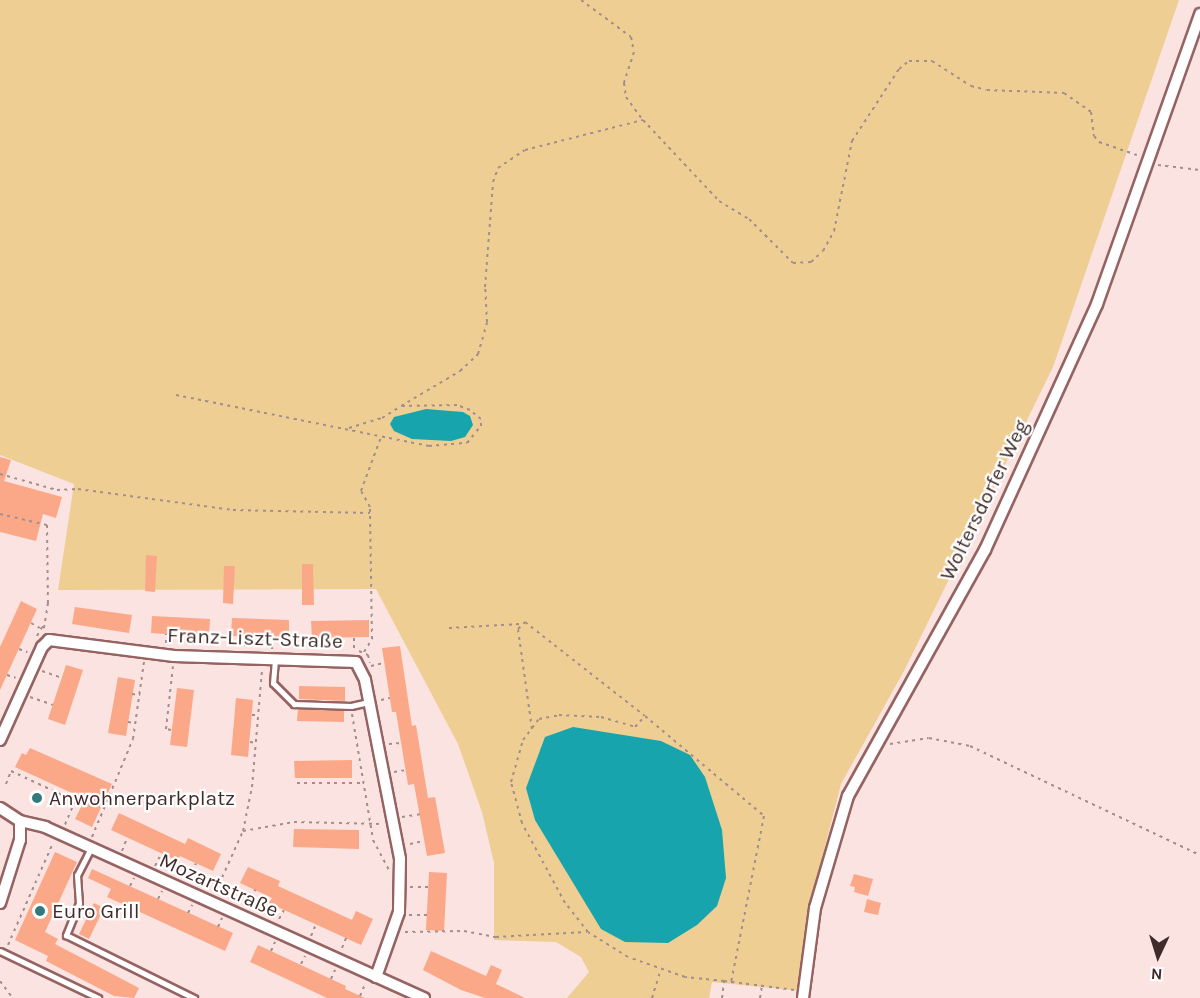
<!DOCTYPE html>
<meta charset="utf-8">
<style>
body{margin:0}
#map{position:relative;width:1200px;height:998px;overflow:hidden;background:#fae3e1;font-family:Karla,sans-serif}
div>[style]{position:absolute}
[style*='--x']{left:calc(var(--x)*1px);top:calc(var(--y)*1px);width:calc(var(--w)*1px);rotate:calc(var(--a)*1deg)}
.green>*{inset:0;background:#eece93}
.water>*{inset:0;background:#18a4ac}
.building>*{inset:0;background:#fba888}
.path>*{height:2px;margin-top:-1px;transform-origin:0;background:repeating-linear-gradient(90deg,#a48e8c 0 3px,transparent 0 7.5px)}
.roads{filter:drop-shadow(2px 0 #956361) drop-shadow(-2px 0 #956361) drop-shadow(0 2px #956361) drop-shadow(0 -2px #956361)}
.lane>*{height:5px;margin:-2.5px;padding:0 2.5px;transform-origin:2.5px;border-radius:2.5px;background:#fff}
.street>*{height:10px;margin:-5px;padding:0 5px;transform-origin:5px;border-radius:5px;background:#fff}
.dots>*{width:16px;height:16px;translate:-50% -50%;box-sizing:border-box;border:3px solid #fff;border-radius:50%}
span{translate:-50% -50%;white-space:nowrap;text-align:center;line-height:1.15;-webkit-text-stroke:4.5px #fff;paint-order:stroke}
.street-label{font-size:21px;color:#402b2a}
.poi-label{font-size:21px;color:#402b2a}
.left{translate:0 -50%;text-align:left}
.north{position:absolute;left:1128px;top:926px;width:60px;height:60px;-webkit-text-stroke:4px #fff;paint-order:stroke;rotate:184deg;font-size:16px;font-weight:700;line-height:24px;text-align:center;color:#402b2a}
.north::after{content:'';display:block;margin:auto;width:21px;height:27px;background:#402b2a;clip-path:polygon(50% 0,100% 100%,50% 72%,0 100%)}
</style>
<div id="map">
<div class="green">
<div style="clip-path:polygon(0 0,1179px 0,1053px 367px,904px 671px,841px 784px,809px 909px,803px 991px,712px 982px,709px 998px,567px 998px,589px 972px,581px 957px,556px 942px,494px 940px,494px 863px,482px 812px,458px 744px,376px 589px,58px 590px,74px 484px,0 455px)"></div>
</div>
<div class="water">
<div style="clip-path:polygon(426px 409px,463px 412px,470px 416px,473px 425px,465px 437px,451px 441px,412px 439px,394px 431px,390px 424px,394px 417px)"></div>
<div style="clip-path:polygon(573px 727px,661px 741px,690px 755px,705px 777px,722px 830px,726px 878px,717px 906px,697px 925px,668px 943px,625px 942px,601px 929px,535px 820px,526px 788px,545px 737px)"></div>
</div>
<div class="building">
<div style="clip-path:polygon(0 457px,11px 460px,4px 481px,62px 497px,56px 518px,43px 514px,36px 541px,0 532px)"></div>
<div style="clip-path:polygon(146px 555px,157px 556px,155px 592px,145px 591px)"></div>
<div style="clip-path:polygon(302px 564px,313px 564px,314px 605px,302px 605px)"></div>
<div style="clip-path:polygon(224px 566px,235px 566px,233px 604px,223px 603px)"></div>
<div style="clip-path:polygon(21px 601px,37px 609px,0 690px,0 647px)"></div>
<div style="clip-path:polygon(75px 607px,132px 615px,129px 633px,72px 624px)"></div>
<div style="clip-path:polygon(152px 616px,210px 619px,209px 637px,151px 633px)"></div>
<div style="clip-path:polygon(232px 618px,289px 620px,289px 638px,231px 636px)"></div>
<div style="clip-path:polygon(369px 620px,369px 637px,312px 638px,311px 621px)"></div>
<div style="clip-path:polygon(400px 646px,412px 726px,416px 725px,428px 798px,435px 797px,445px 853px,427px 856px,414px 784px,408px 785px,396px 712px,392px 712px,382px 648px)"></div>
<div style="clip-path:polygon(66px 665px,83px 670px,65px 725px,48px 719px)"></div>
<div style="clip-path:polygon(118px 677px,135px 680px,126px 736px,108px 733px)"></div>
<div style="clip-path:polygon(299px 686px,345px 687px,345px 701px,299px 699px)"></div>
<div style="clip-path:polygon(177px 688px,194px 690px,187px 747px,170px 745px)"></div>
<div style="clip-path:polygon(236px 698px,253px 700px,248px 757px,231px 755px)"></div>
<div style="clip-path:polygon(298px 709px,344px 711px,344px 722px,297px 721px)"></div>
<div style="clip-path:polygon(30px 748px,112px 784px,92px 827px,75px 819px,85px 799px,15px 767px,22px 753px,26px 755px)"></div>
<div style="clip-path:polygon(352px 760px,352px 778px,295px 778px,294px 761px)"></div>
<div style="clip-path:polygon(119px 813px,185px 844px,188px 838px,221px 854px,213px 871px,180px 856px,178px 861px,111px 830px)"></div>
<div style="clip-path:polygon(294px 829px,359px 830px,359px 849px,293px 847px)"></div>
<div style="clip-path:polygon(55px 852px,77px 862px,45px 932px,58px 939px,55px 944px,139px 988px,134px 998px,114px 996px,46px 961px,48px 956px,15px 940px)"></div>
<div style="clip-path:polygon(248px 867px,280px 881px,278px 886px,352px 920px,356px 911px,373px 919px,361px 945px,269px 903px,272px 898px,240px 883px)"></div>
<div style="clip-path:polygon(92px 869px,233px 933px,225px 951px,107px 897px,111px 889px,88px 878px)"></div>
<div style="clip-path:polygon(429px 872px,447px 873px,444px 931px,426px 930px)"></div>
<div style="clip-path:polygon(854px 874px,873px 879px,868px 896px,854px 892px,855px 887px,850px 886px)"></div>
<div style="clip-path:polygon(867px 899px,881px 903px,878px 915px,864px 912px)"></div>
<div style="clip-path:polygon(94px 903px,104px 908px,89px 939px,79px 934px)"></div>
<div style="clip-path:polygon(258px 945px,346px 986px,345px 989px,365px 998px,327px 998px,250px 962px)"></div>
<div style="clip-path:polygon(431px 951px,486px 976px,491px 965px,502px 970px,496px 984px,525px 998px,485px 998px,461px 990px,423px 970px)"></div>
</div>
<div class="path">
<div style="--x:581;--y:0;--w:62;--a:36.5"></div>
<div style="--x:631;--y:37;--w:15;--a:79"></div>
<div style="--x:634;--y:52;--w:33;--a:108"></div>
<div style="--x:624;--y:83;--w:14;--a:82"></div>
<div style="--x:626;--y:97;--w:29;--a:54"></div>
<div style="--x:643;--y:120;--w:111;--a:46.8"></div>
<div style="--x:719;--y:201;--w:35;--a:31"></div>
<div style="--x:749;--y:219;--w:62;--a:45"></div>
<div style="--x:793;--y:263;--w:18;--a:-3"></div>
<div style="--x:811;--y:262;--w:16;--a:-43"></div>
<div style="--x:823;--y:251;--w:23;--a:-61"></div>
<div style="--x:834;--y:231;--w:92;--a:-78.7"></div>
<div style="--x:852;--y:141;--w:86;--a:-56.9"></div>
<div style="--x:899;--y:69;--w:13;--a:-39"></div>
<div style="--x:909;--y:61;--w:23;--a:0"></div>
<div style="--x:932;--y:61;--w:46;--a:32.7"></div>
<div style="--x:971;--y:86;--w:16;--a:14"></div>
<div style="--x:987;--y:90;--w:77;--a:2.2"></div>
<div style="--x:1064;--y:93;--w:33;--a:35"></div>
<div style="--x:1091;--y:112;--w:24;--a:83"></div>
<div style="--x:1094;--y:136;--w:8;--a:50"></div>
<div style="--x:1099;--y:142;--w:40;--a:18.9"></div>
<div style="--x:1158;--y:165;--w:42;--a:6.8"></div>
<div style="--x:176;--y:395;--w:258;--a:11.4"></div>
<div style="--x:429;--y:446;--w:38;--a:-5"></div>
<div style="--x:467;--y:443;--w:22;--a:-51"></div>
<div style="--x:481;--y:426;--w:7;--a:-90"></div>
<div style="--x:481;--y:419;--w:14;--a:-141"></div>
<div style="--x:470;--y:410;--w:14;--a:-159"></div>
<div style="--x:457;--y:405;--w:56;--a:179"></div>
<div style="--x:401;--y:406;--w:69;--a:-30.7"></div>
<div style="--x:460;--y:371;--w:25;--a:-43"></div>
<div style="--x:478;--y:354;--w:33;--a:-74"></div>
<div style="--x:487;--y:322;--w:35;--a:-93"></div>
<div style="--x:485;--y:287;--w:105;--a:-85.6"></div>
<div style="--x:493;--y:182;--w:15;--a:-70"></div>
<div style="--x:498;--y:168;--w:32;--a:-34"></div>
<div style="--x:525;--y:150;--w:122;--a:-14.3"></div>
<div style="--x:349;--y:428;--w:34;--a:-17"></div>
<div style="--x:382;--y:418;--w:22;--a:-32"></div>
<div style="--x:0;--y:474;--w:59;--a:15.7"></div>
<div style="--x:57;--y:490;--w:21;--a:-3"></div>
<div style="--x:78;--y:489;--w:156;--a:7.7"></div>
<div style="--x:233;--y:510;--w:137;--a:1.3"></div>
<div style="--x:0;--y:514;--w:48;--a:13.2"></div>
<div style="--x:47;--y:525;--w:78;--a:89.3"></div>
<div style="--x:48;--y:603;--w:24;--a:99"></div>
<div style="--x:31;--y:623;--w:10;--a:29"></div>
<div style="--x:449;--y:628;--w:71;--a:-3.2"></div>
<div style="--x:37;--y:636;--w:10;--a:-61"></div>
<div style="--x:42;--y:627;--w:7;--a:8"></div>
<div style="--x:326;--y:638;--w:12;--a:90"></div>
<div style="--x:354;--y:638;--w:12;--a:90"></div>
<div style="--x:166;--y:643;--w:9;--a:-90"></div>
<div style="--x:193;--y:645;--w:10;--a:-90"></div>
<div style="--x:245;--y:646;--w:9;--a:-90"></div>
<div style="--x:19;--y:649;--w:9;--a:21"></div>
<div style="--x:272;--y:649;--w:12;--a:-85"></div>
<div style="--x:359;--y:651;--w:10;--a:24"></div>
<div style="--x:368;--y:655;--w:8;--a:76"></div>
<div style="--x:364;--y:652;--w:15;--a:-58"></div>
<div style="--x:372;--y:639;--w:132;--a:-90.9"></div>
<div style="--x:370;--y:507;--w:18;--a:-119"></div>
<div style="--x:361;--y:491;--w:58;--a:-69.7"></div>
<div style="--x:371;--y:666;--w:13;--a:-13"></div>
<div style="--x:42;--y:671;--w:21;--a:19"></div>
<div style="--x:7;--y:675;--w:9;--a:18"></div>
<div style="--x:132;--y:694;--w:8;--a:7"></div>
<div style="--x:30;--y:697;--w:24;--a:19"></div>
<div style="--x:381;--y:700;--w:9;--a:-13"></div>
<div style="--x:352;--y:714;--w:128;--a:80.5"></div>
<div style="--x:373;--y:840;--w:34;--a:62"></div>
<div style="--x:252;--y:715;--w:7;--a:0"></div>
<div style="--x:128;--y:722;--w:7;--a:8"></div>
<div style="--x:532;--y:729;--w:101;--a:-98"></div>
<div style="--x:518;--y:629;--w:10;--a:-45"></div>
<div style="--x:525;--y:622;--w:152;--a:38.1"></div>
<div style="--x:171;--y:730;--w:5;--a:-169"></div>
<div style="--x:166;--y:729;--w:63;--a:-83.7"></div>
<div style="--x:250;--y:742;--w:7;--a:8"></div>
<div style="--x:389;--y:744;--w:12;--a:-5"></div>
<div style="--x:890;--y:744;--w:39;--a:-9"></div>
<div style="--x:929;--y:738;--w:42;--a:11"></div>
<div style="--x:970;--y:746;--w:255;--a:25.4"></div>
<div style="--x:394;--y:772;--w:12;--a:-9"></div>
<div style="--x:297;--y:783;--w:66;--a:0"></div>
<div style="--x:6;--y:784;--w:14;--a:-69"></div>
<div style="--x:11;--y:771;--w:71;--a:25.1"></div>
<div style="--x:75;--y:801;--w:26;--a:113"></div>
<div style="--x:402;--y:817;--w:18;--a:-9"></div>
<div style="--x:243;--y:831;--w:52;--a:-10"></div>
<div style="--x:294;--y:822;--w:89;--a:1.3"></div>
<div style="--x:92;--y:837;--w:106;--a:-67.3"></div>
<div style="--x:133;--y:739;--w:78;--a:-81.9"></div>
<div style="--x:410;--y:844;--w:14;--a:-12"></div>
<div style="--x:122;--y:851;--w:14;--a:-69"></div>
<div style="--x:155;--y:866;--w:13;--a:-63"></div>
<div style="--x:189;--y:879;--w:17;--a:-66"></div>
<div style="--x:130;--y:886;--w:9;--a:-63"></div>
<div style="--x:410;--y:887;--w:19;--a:0"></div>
<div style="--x:216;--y:891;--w:66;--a:-65.8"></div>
<div style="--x:243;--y:831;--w:45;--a:-78.4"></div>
<div style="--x:252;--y:787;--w:117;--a:-85.1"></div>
<div style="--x:158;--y:899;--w:9;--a:-63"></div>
<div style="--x:248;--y:905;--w:17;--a:-65"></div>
<div style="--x:188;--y:913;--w:9;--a:-63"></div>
<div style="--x:409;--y:915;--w:18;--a:0"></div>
<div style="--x:279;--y:919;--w:10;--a:-61"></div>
<div style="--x:218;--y:927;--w:10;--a:-66"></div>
<div style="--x:405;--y:932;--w:59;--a:-1"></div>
<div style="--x:464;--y:931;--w:33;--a:11"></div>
<div style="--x:496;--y:937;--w:91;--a:-3.1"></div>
<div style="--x:311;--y:936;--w:13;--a:-67"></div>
<div style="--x:8;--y:945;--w:111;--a:-66.2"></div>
<div style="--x:342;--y:948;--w:11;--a:-68"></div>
<div style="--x:271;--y:951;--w:10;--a:-66"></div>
<div style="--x:301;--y:964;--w:9;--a:-63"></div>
<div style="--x:331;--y:979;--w:10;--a:-66"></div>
<div style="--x:0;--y:981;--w:21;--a:53"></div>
<div style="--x:724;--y:981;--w:39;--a:-174"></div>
<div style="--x:685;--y:977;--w:60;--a:-160.7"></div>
<div style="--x:628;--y:957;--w:47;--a:-148"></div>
<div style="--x:588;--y:932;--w:37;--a:-128"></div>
<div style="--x:565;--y:903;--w:91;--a:-118.3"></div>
<div style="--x:522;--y:823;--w:42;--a:-105"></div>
<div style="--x:511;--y:782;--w:44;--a:-74.1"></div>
<div style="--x:523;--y:740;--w:26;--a:-53"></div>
<div style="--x:539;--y:719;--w:20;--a:-11"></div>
<div style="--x:559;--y:715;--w:42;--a:2.7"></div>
<div style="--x:601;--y:717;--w:35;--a:16"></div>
<div style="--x:635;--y:727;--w:15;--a:-48"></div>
<div style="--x:645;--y:716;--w:155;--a:40"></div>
<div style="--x:764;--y:816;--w:169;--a:101.2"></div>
<div style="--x:360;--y:996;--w:13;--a:-67"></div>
<div style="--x:652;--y:998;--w:30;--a:-73"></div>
<div style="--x:722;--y:998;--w:17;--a:-83"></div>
<div style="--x:724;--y:981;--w:71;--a:7.3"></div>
<div style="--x:760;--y:998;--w:13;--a:-81"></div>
</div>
<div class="roads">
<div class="lane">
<div style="--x:275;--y:660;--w:23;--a:95"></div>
<div style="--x:273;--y:683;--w:30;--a:45"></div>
<div style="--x:294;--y:704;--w:57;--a:2"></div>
<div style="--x:351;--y:706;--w:18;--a:-13"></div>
<div style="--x:91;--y:848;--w:30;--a:117"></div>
<div style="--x:77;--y:875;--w:28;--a:86"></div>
<div style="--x:79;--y:903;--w:35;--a:112"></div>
<div style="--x:66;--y:935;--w:143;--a:26.2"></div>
<div style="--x:0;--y:951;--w:109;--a:25.6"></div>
</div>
<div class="street">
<div style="--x:0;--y:740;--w:102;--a:-65.7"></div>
<div style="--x:42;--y:647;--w:10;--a:-45"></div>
<div style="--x:49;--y:640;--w:126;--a:7.3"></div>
<div style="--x:174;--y:656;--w:182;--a:1.9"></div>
<div style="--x:356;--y:662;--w:20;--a:63"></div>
<div style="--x:365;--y:680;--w:182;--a:78.9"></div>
<div style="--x:400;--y:859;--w:53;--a:91.1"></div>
<div style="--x:399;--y:912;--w:69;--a:109.5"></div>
<div style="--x:0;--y:808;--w:24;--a:33"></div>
<div style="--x:20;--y:821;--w:26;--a:13"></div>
<div style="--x:45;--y:827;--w:416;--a:24.3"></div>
<div style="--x:0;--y:903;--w:66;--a:-72.4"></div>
<div style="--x:20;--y:840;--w:19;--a:-90"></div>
<div style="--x:803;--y:998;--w:91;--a:-82.4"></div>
<div style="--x:815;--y:908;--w:117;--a:-73.6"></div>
<div style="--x:848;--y:796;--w:282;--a:-60.9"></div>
<div style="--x:985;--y:550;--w:270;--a:-65.5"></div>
<div style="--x:1097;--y:304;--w:308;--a:-70.4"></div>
</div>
</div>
<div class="dots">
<div style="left:37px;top:798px;background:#30797e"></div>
<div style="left:40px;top:911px;background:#30797e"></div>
</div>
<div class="street-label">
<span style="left:984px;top:500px;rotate:-64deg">Woltersdorfer Weg</span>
<span style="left:255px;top:638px;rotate:2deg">Franz-Liszt-Straße</span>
<span style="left:219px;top:885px;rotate:24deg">Mozartstraße</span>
</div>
<div class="poi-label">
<span class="left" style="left:49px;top:798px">Anwohnerparkplatz</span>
<span class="left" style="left:52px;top:911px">Euro Grill</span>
</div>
<div class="north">N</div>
</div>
